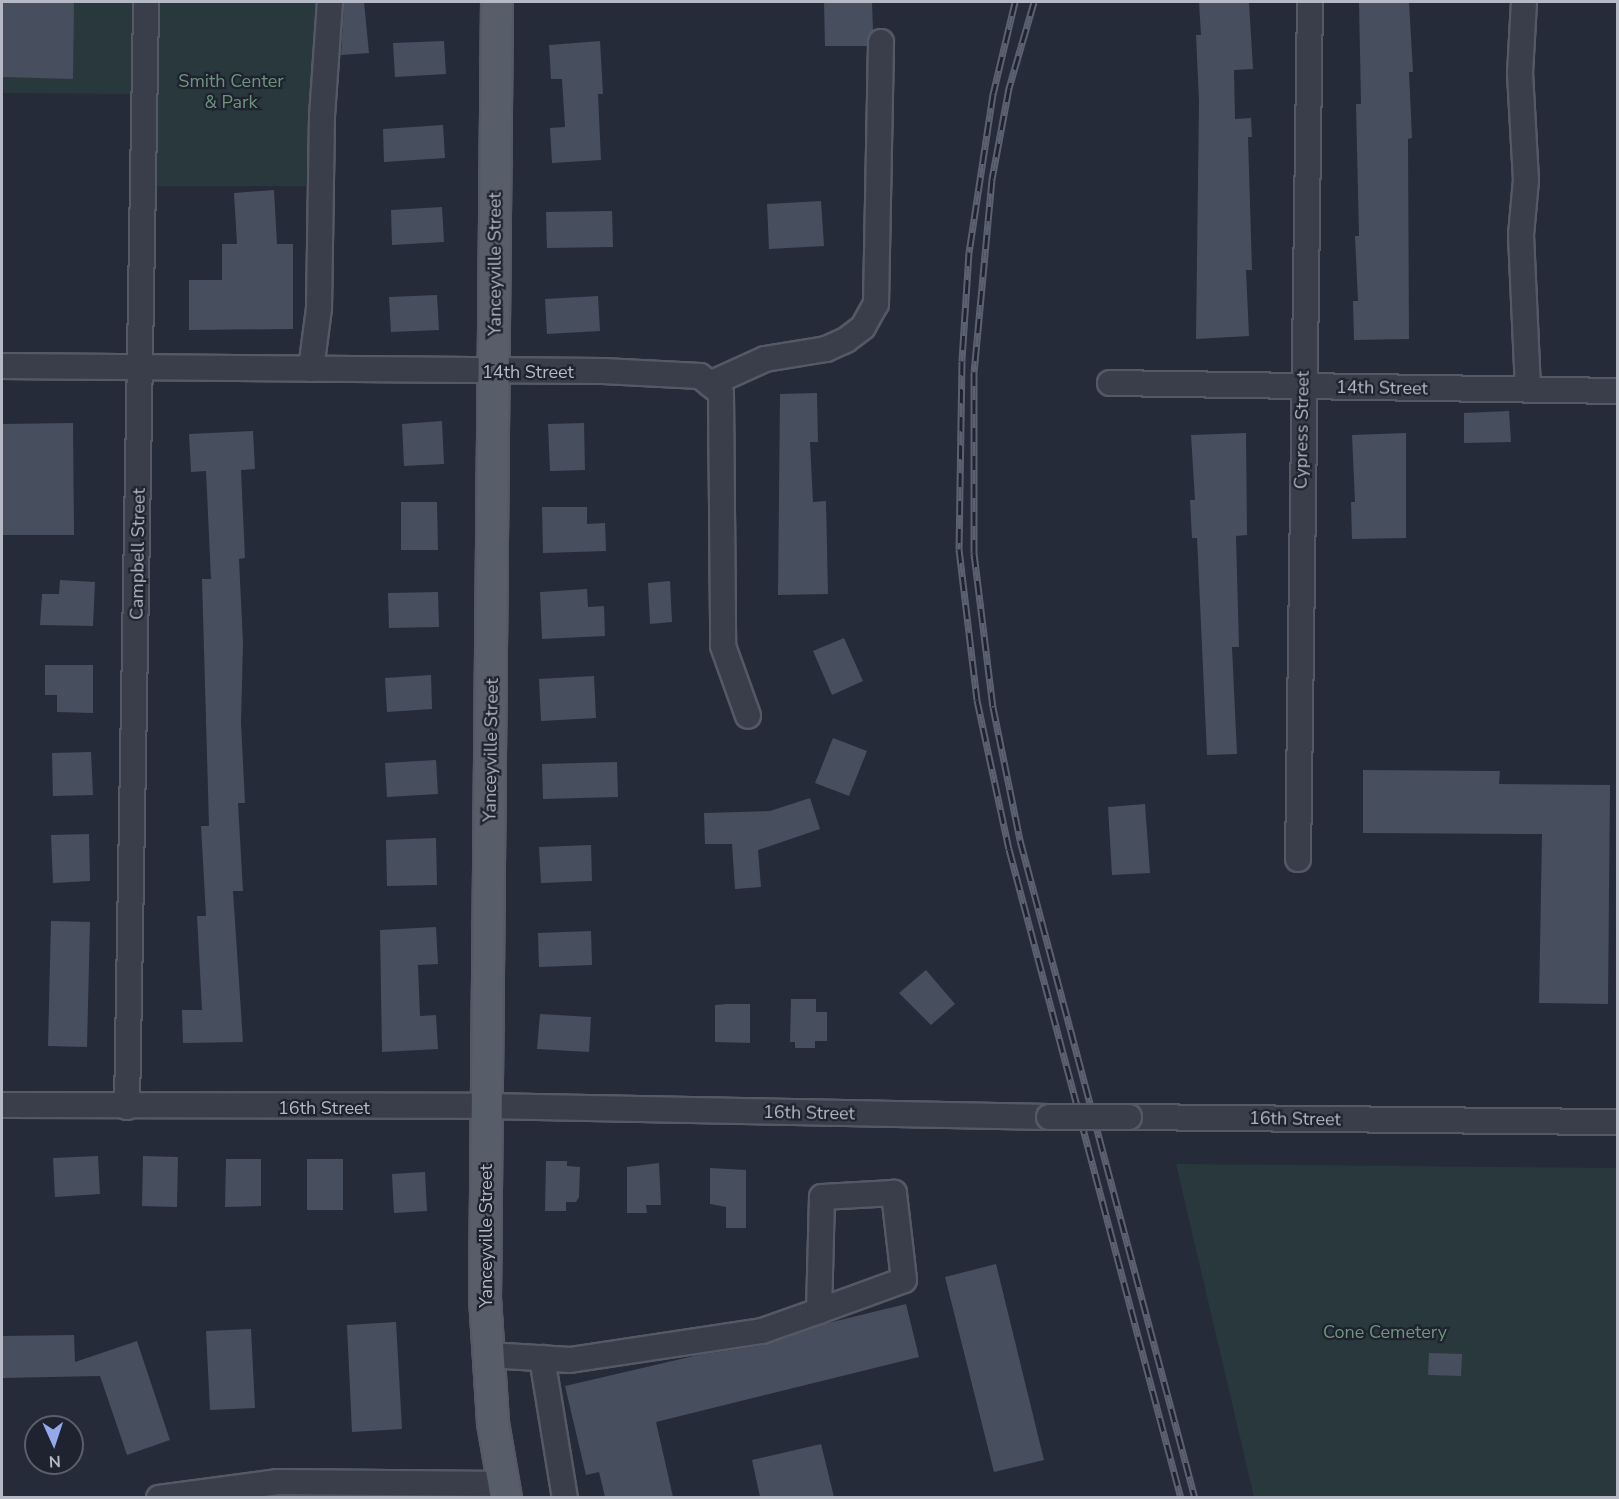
<!DOCTYPE html>
<style>
body{margin:0}
#map{position:relative;width:1619px;height:1499px;overflow:hidden;background:#262b3a;font-family:"Nunito Sans",sans-serif}
div>[style]{position:absolute}
[style*='--x']{left:calc(var(--x)*1px);top:calc(var(--y)*1px);width:calc(var(--w)*1px);rotate:calc(var(--a)*1deg)}
.green>*{inset:0;background:#29383c}
.building>*{inset:0;background:#474e5e}
.roads{filter:drop-shadow(2px 0 #545965) drop-shadow(-2px 0 #545965) drop-shadow(0 2px #545965) drop-shadow(0 -2px #545965)}
.minor>*{height:24px;margin:-12px;padding:0 12px;transform-origin:12px;border-radius:12px;background:#393e4a}
.major>*{height:30px;margin:-15px;padding:0 15px;transform-origin:15px;border-radius:15px;background:#585d6a}
.rail>*{height:7px;margin-top:-3.5px;transform-origin:0;background:repeating-linear-gradient(90deg,#1e232f 0 14px,#5c6171 0 28px);box-sizing:border-box;border-block:2px solid #5c6171}
.bridges{filter:drop-shadow(2px 0 #545965) drop-shadow(-2px 0 #545965) drop-shadow(0 2px #545965) drop-shadow(0 -2px #545965)}
.minor-bridge>*{height:24px;margin:-12px;padding:0 12px;transform-origin:12px;border-radius:12px;background:#393e4a}
span{translate:-50% -50%;white-space:nowrap;text-align:center;line-height:1.15;-webkit-text-stroke:4.5px #1e232f;paint-order:stroke}
.park-label{font-size:18px;color:#6f947d}
.street-label{font-size:18px;color:#b5b9c6}
.frame{position:absolute;inset:0;border:3px solid #b5b9c6;pointer-events:none}
.north{position:absolute;left:24px;top:1415px;width:60px;height:60px;box-sizing:border-box;background:#1e232f;border:2px solid #5a5f6b;border-radius:50%;rotate:177deg;font-size:16px;font-weight:700;line-height:24px;text-align:center;color:#b5b9c6}
.north::after{content:'';display:block;margin:auto;width:21px;height:27px;background:#94a9ec;clip-path:polygon(50% 0,100% 100%,50% 72%,0 100%)}
</style>
<div id="map">
<div class="green">
<div style="clip-path:polygon(2px 2px,323px 2px,317px 186px,141px 186px,141px 94px,2px 93px)"></div>
<div style="clip-path:polygon(1176px 1164px,1617px 1168px,1617px 1497px,1254px 1497px)"></div>
</div>
<div class="building">
<div style="clip-path:polygon(2px 2px,74px 2px,73px 79px,2px 77px)"></div>
<div style="clip-path:polygon(344px 2px,364px 2px,369px 53px,341px 55px)"></div>
<div style="clip-path:polygon(824px 2px,872px 2px,873px 31px,867px 46px,825px 46px)"></div>
<div style="clip-path:polygon(1199px 2px,1249px 2px,1253px 69px,1234px 70px,1235px 119px,1251px 118px,1252px 137px,1248px 137px,1252px 270px,1246px 270px,1249px 336px,1196px 339px,1199px 101px,1196px 35px,1201px 35px)"></div>
<div style="clip-path:polygon(1359px 2px,1409px 2px,1413px 72px,1409px 72px,1412px 138px,1408px 139px,1409px 339px,1354px 340px,1353px 301px,1358px 301px,1355px 236px,1359px 236px,1356px 104px,1361px 104px)"></div>
<div style="clip-path:polygon(444px 41px,446px 74px,395px 77px,393px 43px)"></div>
<div style="clip-path:polygon(600px 41px,603px 94px,598px 94px,601px 160px,552px 163px,550px 128px,565px 127px,562px 79px,551px 79px,549px 45px)"></div>
<div style="clip-path:polygon(443px 125px,445px 158px,384px 162px,383px 129px)"></div>
<div style="clip-path:polygon(274px 190px,277px 244px,293px 244px,293px 329px,189px 330px,189px 280px,222px 280px,222px 244px,237px 244px,234px 193px)"></div>
<div style="clip-path:polygon(821px 201px,824px 246px,769px 249px,767px 204px)"></div>
<div style="clip-path:polygon(442px 207px,444px 242px,392px 245px,391px 210px)"></div>
<div style="clip-path:polygon(612px 211px,613px 247px,547px 248px,546px 212px)"></div>
<div style="clip-path:polygon(437px 295px,439px 330px,391px 332px,389px 297px)"></div>
<div style="clip-path:polygon(598px 296px,600px 331px,547px 334px,545px 299px)"></div>
<div style="clip-path:polygon(817px 393px,818px 442px,810px 442px,813px 502px,826px 501px,828px 594px,778px 595px,780px 394px)"></div>
<div style="clip-path:polygon(1509px 411px,1511px 442px,1464px 443px,1464px 413px)"></div>
<div style="clip-path:polygon(442px 421px,444px 464px,404px 466px,402px 424px)"></div>
<div style="clip-path:polygon(73px 423px,74px 535px,2px 535px,2px 424px)"></div>
<div style="clip-path:polygon(584px 423px,585px 470px,550px 471px,548px 424px)"></div>
<div style="clip-path:polygon(253px 431px,255px 469px,241px 470px,245px 558px,239px 559px,243px 643px,241px 723px,245px 803px,238px 803px,243px 891px,233px 891px,243px 1042px,183px 1043px,182px 1010px,202px 1010px,197px 916px,206px 916px,201px 826px,209px 826px,202px 579px,211px 579px,206px 471px,191px 472px,189px 434px)"></div>
<div style="clip-path:polygon(1246px 433px,1247px 535px,1236px 536px,1239px 647px,1232px 647px,1237px 754px,1207px 755px,1197px 538px,1192px 538px,1190px 500px,1195px 500px,1191px 435px)"></div>
<div style="clip-path:polygon(1406px 433px,1406px 538px,1352px 539px,1351px 502px,1355px 502px,1352px 435px)"></div>
<div style="clip-path:polygon(401px 502px,437px 502px,438px 550px,401px 550px)"></div>
<div style="clip-path:polygon(542px 507px,587px 507px,587px 524px,605px 523px,606px 551px,543px 553px)"></div>
<div style="clip-path:polygon(60px 580px,95px 582px,93px 626px,40px 625px,42px 594px,59px 594px)"></div>
<div style="clip-path:polygon(670px 581px,672px 622px,650px 624px,648px 583px)"></div>
<div style="clip-path:polygon(587px 589px,588px 607px,604px 606px,605px 636px,542px 639px,540px 592px)"></div>
<div style="clip-path:polygon(438px 592px,439px 627px,389px 628px,388px 593px)"></div>
<div style="clip-path:polygon(844px 638px,863px 681px,832px 695px,813px 651px)"></div>
<div style="clip-path:polygon(45px 665px,93px 665px,93px 713px,57px 712px,57px 695px,45px 695px)"></div>
<div style="clip-path:polygon(431px 675px,432px 709px,387px 712px,385px 678px)"></div>
<div style="clip-path:polygon(594px 676px,596px 718px,541px 721px,539px 679px)"></div>
<div style="clip-path:polygon(833px 738px,867px 751px,849px 796px,815px 783px)"></div>
<div style="clip-path:polygon(91px 752px,93px 795px,53px 796px,52px 753px)"></div>
<div style="clip-path:polygon(436px 760px,438px 794px,387px 797px,385px 763px)"></div>
<div style="clip-path:polygon(617px 762px,618px 797px,543px 799px,542px 764px)"></div>
<div style="clip-path:polygon(1363px 770px,1500px 771px,1499px 784px,1610px 785px,1608px 1004px,1539px 1003px,1542px 834px,1363px 833px)"></div>
<div style="clip-path:polygon(810px 798px,820px 829px,758px 850px,761px 887px,735px 889px,732px 844px,705px 844px,704px 813px,770px 811px)"></div>
<div style="clip-path:polygon(1145px 804px,1150px 873px,1112px 875px,1108px 807px)"></div>
<div style="clip-path:polygon(89px 834px,90px 881px,53px 883px,51px 835px)"></div>
<div style="clip-path:polygon(436px 838px,437px 885px,387px 886px,386px 840px)"></div>
<div style="clip-path:polygon(591px 845px,592px 881px,541px 883px,539px 847px)"></div>
<div style="clip-path:polygon(51px 921px,90px 922px,87px 1047px,48px 1046px)"></div>
<div style="clip-path:polygon(436px 927px,438px 964px,418px 965px,420px 1016px,436px 1015px,438px 1049px,382px 1052px,380px 930px)"></div>
<div style="clip-path:polygon(591px 931px,592px 965px,539px 967px,538px 933px)"></div>
<div style="clip-path:polygon(926px 970px,955px 1004px,931px 1025px,899px 993px)"></div>
<div style="clip-path:polygon(791px 999px,816px 999px,816px 1012px,827px 1012px,827px 1041px,815px 1041px,815px 1048px,795px 1048px,795px 1042px,790px 1042px)"></div>
<div style="clip-path:polygon(726px 1004px,750px 1004px,750px 1043px,715px 1042px,715px 1005px)"></div>
<div style="clip-path:polygon(540px 1014px,591px 1017px,589px 1052px,537px 1049px)"></div>
<div style="clip-path:polygon(98px 1156px,100px 1194px,55px 1197px,53px 1158px)"></div>
<div style="clip-path:polygon(143px 1156px,178px 1157px,177px 1207px,142px 1206px)"></div>
<div style="clip-path:polygon(226px 1159px,261px 1159px,261px 1206px,225px 1207px)"></div>
<div style="clip-path:polygon(307px 1159px,343px 1159px,343px 1210px,307px 1210px)"></div>
<div style="clip-path:polygon(546px 1161px,567px 1161px,567px 1166px,580px 1167px,579px 1197px,576px 1202px,566px 1202px,566px 1211px,545px 1211px)"></div>
<div style="clip-path:polygon(659px 1163px,661px 1205px,646px 1205px,647px 1213px,627px 1213px,627px 1167px)"></div>
<div style="clip-path:polygon(710px 1168px,746px 1170px,746px 1228px,726px 1228px,726px 1207px,710px 1204px)"></div>
<div style="clip-path:polygon(425px 1172px,427px 1211px,394px 1213px,392px 1174px)"></div>
<div style="clip-path:polygon(996px 1264px,1044px 1460px,994px 1472px,945px 1277px)"></div>
<div style="clip-path:polygon(906px 1304px,919px 1357px,656px 1422px,673px 1497px,605px 1497px,599px 1472px,586px 1475px,565px 1386px,698px 1355px,764px 1345px,828px 1323px)"></div>
<div style="clip-path:polygon(396px 1322px,402px 1429px,352px 1432px,347px 1325px)"></div>
<div style="clip-path:polygon(251px 1329px,255px 1408px,210px 1410px,206px 1331px)"></div>
<div style="clip-path:polygon(74px 1335px,75px 1362px,137px 1341px,170px 1440px,127px 1455px,100px 1376px,2px 1378px,2px 1336px)"></div>
<div style="clip-path:polygon(1429px 1353px,1462px 1354px,1461px 1376px,1428px 1375px)"></div>
<div style="clip-path:polygon(821px 1444px,834px 1497px,760px 1497px,752px 1460px)"></div>
</div>
<div class="roads">
<div class="minor">
<div style="--x:1524;--y:2;--w:71;--a:93.2"></div>
<div style="--x:1520;--y:73;--w:107;--a:86.8"></div>
<div style="--x:1526;--y:180;--w:55;--a:95.2"></div>
<div style="--x:1521;--y:235;--w:155;--a:87.4"></div>
<div style="--x:2;--y:366;--w:601;--a:0.48"></div>
<div style="--x:603;--y:371;--w:97;--a:3"></div>
<div style="--x:700;--y:376;--w:27;--a:39"></div>
<div style="--x:721;--y:393;--w:253;--a:89.5"></div>
<div style="--x:723;--y:646;--w:74;--a:70.3"></div>
<div style="--x:311;--y:369;--w:62;--a:-82.5"></div>
<div style="--x:319;--y:308;--w:192;--a:-89.1"></div>
<div style="--x:322;--y:116;--w:114;--a:-86"></div>
<div style="--x:1110;--y:383;--w:508;--a:0.9"></div>
<div style="--x:710;--y:384;--w:60;--a:-24.4"></div>
<div style="--x:765;--y:359;--w:62;--a:-9.3"></div>
<div style="--x:826;--y:349;--w:22;--a:-24"></div>
<div style="--x:846;--y:340;--w:21;--a:-37"></div>
<div style="--x:863;--y:327;--w:26;--a:-61"></div>
<div style="--x:876;--y:304;--w:262;--a:-88.9"></div>
<div style="--x:1298;--y:859;--w:857;--a:-89.2"></div>
<div style="--x:2;--y:1105;--w:485;--a:0.1"></div>
<div style="--x:487;--y:1106;--w:562;--a:1.12"></div>
<div style="--x:127;--y:1107;--w:1105;--a:-89.01"></div>
<div style="--x:1129;--y:1117;--w:489;--a:0.6"></div>
<div style="--x:489;--y:1355;--w:81;--a:3.5"></div>
<div style="--x:570;--y:1360;--w:194;--a:-8.6"></div>
<div style="--x:762;--y:1331;--w:60;--a:-19.3"></div>
<div style="--x:819;--y:1311;--w:90;--a:-20"></div>
<div style="--x:904;--y:1280;--w:88;--a:-96.6"></div>
<div style="--x:894;--y:1193;--w:72;--a:176.8"></div>
<div style="--x:822;--y:1197;--w:114;--a:91.5"></div>
<div style="--x:542;--y:1358;--w:142;--a:80.7"></div>
<div style="--x:159;--y:1498;--w:119;--a:-7.7"></div>
<div style="--x:277;--y:1482;--w:225;--a:0.5"></div>
</div>
<div class="major">
<div style="--x:497;--y:2;--w:1296;--a:90.53"></div>
<div style="--x:485;--y:1298;--w:125;--a:86.3"></div>
<div style="--x:493;--y:1423;--w:76;--a:80.2"></div>
</div>
</div>
<div class="rail">
<div style="--x:1015;--y:2;--w:95;--a:103.4"></div>
<div style="--x:993;--y:94;--w:160;--a:98.6"></div>
<div style="--x:969;--y:252;--w:109;--a:93.7"></div>
<div style="--x:962;--y:361;--w:188;--a:90.9"></div>
<div style="--x:959;--y:549;--w:152;--a:83.2"></div>
<div style="--x:977;--y:700;--w:152;--a:77.9"></div>
<div style="--x:1009;--y:849;--w:671;--a:75.16"></div>
<div style="--x:1034;--y:2;--w:90;--a:106.2"></div>
<div style="--x:1009;--y:88;--w:93;--a:100.6"></div>
<div style="--x:992;--y:179;--w:194;--a:95.3"></div>
<div style="--x:974;--y:372;--w:181;--a:90"></div>
<div style="--x:974;--y:553;--w:155;--a:83"></div>
<div style="--x:993;--y:707;--w:136;--a:78.5"></div>
<div style="--x:1020;--y:840;--w:681;--a:75.11"></div>
</div>
<div class="bridges">
<div class="minor-bridge">
<div style="--x:1049;--y:1117;--w:80;--a:0"></div>
</div>
</div>
<div class="park-label">
<span style="left:231px;top:92px">Smith Center<br>&amp; Park</span>
<span style="left:1385px;top:1332px">Cone Cemetery</span>
</div>
<div class="street-label">
<span style="left:495px;top:264px;rotate:-90deg">Yanceyville Street</span>
<span style="left:528px;top:372px">14th Street</span>
<span style="left:1382px;top:388px;rotate:1deg">14th Street</span>
<span style="left:1302px;top:430px;rotate:-89deg">Cypress Street</span>
<span style="left:138px;top:554px;rotate:-89deg">Campbell Street</span>
<span style="left:491px;top:750px;rotate:-89deg">Yanceyville Street</span>
<span style="left:324px;top:1108px">16th Street</span>
<span style="left:809px;top:1113px;rotate:1deg">16th Street</span>
<span style="left:1295px;top:1119px;rotate:1deg">16th Street</span>
<span style="left:486px;top:1236px;rotate:-90deg">Yanceyville Street</span>
</div>
<div class="frame"></div>
<div class="north">N</div>
</div>
